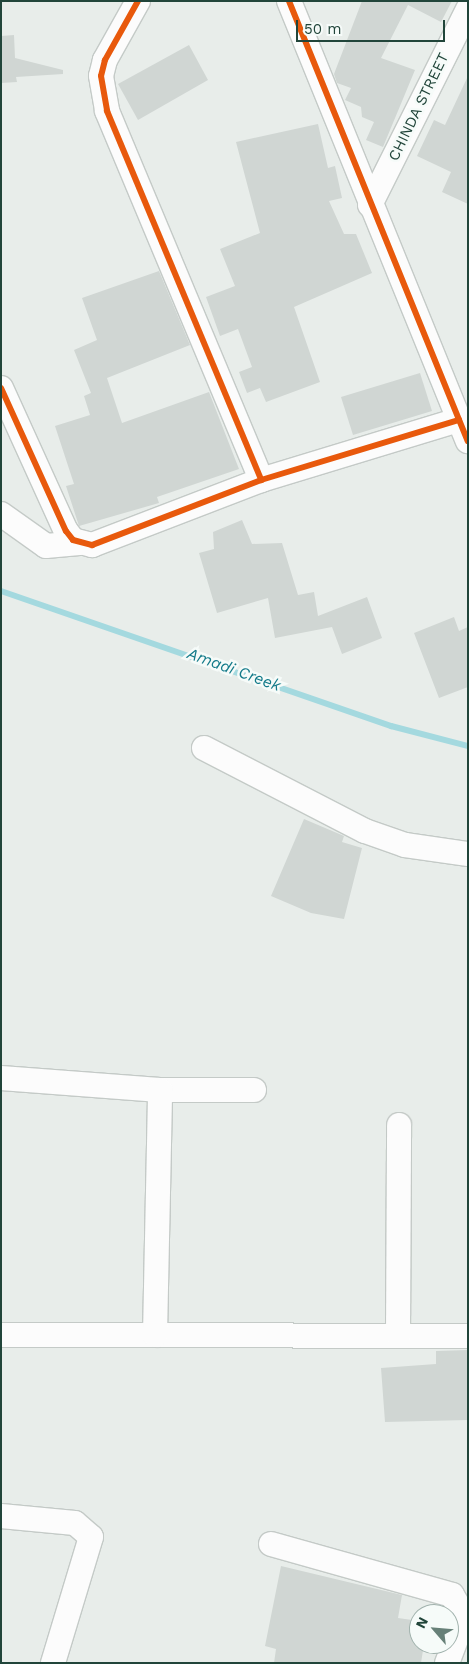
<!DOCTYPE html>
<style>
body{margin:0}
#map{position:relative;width:469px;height:1664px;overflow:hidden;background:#e8edea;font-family:"Work Sans",sans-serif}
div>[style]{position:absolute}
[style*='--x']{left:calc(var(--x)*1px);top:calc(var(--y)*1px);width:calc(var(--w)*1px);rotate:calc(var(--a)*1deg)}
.stream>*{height:6px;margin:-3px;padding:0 3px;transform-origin:3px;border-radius:3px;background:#a4d9df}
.building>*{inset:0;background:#d0d6d3}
.roads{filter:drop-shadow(1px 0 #c4cac7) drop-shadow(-1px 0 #c4cac7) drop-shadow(0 1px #c4cac7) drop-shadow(0 -1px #c4cac7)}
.minor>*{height:24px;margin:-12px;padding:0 12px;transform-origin:12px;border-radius:12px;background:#fcfcfc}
.cycleway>*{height:6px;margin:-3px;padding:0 3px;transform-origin:3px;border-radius:3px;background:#e8590c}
span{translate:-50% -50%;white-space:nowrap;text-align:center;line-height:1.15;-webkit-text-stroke:5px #f6fbf9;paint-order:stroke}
.street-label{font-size:15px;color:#21453a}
.water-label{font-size:16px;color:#137a89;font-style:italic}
.frame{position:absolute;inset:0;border:2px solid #21453a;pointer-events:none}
.north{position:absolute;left:409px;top:1604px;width:50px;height:50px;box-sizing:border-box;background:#f6fbf9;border:1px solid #a1b2ad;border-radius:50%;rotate:297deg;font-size:14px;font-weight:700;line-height:20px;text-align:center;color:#21453a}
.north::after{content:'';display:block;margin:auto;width:18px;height:22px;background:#678078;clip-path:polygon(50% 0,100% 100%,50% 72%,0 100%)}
.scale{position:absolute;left:296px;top:20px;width:149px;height:22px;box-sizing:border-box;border:2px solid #21453a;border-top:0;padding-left:6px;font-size:15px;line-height:18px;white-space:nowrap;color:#21453a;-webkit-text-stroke:4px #f6fbf9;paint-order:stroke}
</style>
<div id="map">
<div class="stream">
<div style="--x:1;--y:591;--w:413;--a:19.1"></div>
<div style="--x:391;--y:726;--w:80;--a:14.6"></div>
</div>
<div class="building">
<div style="clip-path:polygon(362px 1px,452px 1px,441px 22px,408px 5px,381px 58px,415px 70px,383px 147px,366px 140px,374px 122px,362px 117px,361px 107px,345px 100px,351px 88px,337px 83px,334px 74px)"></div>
<div style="clip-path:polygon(14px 35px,15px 58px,63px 70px,63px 74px,16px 77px,17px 82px,1px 83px,1px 36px)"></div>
<div style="clip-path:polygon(189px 45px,208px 80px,138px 120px,118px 84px)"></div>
<div style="clip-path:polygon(468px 76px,468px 204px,442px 192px,451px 172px,417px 156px,434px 120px,445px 125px)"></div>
<div style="clip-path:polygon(318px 124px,328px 168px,335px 166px,342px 198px,329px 201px,344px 234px,356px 234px,372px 273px,294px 307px,320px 382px,266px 402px,260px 388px,247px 393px,239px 372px,252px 367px,238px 329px,220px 336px,206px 297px,235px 286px,220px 249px,260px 233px,236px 142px)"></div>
<div style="clip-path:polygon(159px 271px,190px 345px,107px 378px,122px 423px,209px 392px,239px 469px,157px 497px,159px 503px,79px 526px,66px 486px,74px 484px,55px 426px,90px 415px,84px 396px,91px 393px,74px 350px,97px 340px,82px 298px)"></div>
<div style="clip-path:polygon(420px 373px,432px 411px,353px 435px,341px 397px)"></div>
<div style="clip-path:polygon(242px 520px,252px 544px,282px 543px,298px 595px,314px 592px,318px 616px,367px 597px,382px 638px,342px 654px,332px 627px,275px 638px,268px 598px,217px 613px,199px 553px,214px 549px,213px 532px)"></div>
<div style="clip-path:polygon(454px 617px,459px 631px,468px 627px,468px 687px,439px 698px,414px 633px)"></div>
<div style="clip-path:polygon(304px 819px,344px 836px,342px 842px,362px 848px,344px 919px,311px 913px,271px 896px)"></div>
<div style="clip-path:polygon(468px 1350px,468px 1420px,385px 1422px,381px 1368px,436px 1364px,436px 1351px)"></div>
<div style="clip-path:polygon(281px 1566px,402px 1595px,398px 1618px,419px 1621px,419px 1644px,424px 1644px,421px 1663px,274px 1663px,276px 1649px,265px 1646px)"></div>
</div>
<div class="roads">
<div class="minor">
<div style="--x:138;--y:1;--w:68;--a:119.2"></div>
<div style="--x:105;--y:60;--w:16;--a:104"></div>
<div style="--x:101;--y:76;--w:36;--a:80"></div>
<div style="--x:107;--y:111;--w:400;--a:67.3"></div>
<div style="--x:289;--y:1;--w:475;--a:67.9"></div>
<div style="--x:370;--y:205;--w:219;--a:-63.4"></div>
<div style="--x:1;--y:388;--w:157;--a:65.6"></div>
<div style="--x:66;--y:531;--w:11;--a:52"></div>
<div style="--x:73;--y:540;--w:20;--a:15"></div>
<div style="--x:92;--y:545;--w:181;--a:-21"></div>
<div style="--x:261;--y:480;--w:207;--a:-16.9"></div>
<div style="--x:1;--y:514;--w:55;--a:35.4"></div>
<div style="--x:46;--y:546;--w:36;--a:-5"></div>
<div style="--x:204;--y:748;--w:181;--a:27.3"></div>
<div style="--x:365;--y:831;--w:42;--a:19.3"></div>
<div style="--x:405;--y:845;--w:64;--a:8.1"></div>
<div style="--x:1;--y:1078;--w:159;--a:4.3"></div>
<div style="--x:160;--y:1090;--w:94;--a:0"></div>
<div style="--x:1;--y:1335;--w:467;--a:0.1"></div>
<div style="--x:155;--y:1335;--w:245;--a:-88.8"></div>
<div style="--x:398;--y:1335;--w:210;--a:-89.7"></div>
<div style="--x:1;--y:1516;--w:74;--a:5.4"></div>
<div style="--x:75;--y:1523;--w:21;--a:41"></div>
<div style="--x:91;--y:1537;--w:132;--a:106.8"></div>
<div style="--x:271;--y:1544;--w:188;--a:15.7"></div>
<div style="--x:452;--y:1595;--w:22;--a:60"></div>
<div style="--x:463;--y:1614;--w:10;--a:96"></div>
<div style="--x:462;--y:1624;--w:42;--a:111"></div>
</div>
</div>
<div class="cycleway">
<div style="--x:138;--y:1;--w:68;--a:119.2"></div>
<div style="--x:105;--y:60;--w:16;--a:104"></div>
<div style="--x:101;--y:76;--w:36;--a:80"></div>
<div style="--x:107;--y:111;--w:400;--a:67.3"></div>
<div style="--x:289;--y:1;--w:475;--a:67.9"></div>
<div style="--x:1;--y:388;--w:157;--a:65.6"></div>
<div style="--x:66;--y:531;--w:11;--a:52"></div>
<div style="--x:73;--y:540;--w:20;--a:15"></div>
<div style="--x:92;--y:545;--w:181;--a:-21"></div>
<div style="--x:261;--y:480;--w:207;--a:-16.9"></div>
</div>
<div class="street-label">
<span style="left:419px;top:107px;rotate:-64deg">CHINDA STREET</span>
</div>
<div class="water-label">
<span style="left:234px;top:670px;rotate:20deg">Amadi Creek</span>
</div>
<div class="frame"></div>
<div class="north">N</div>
<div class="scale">50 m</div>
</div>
